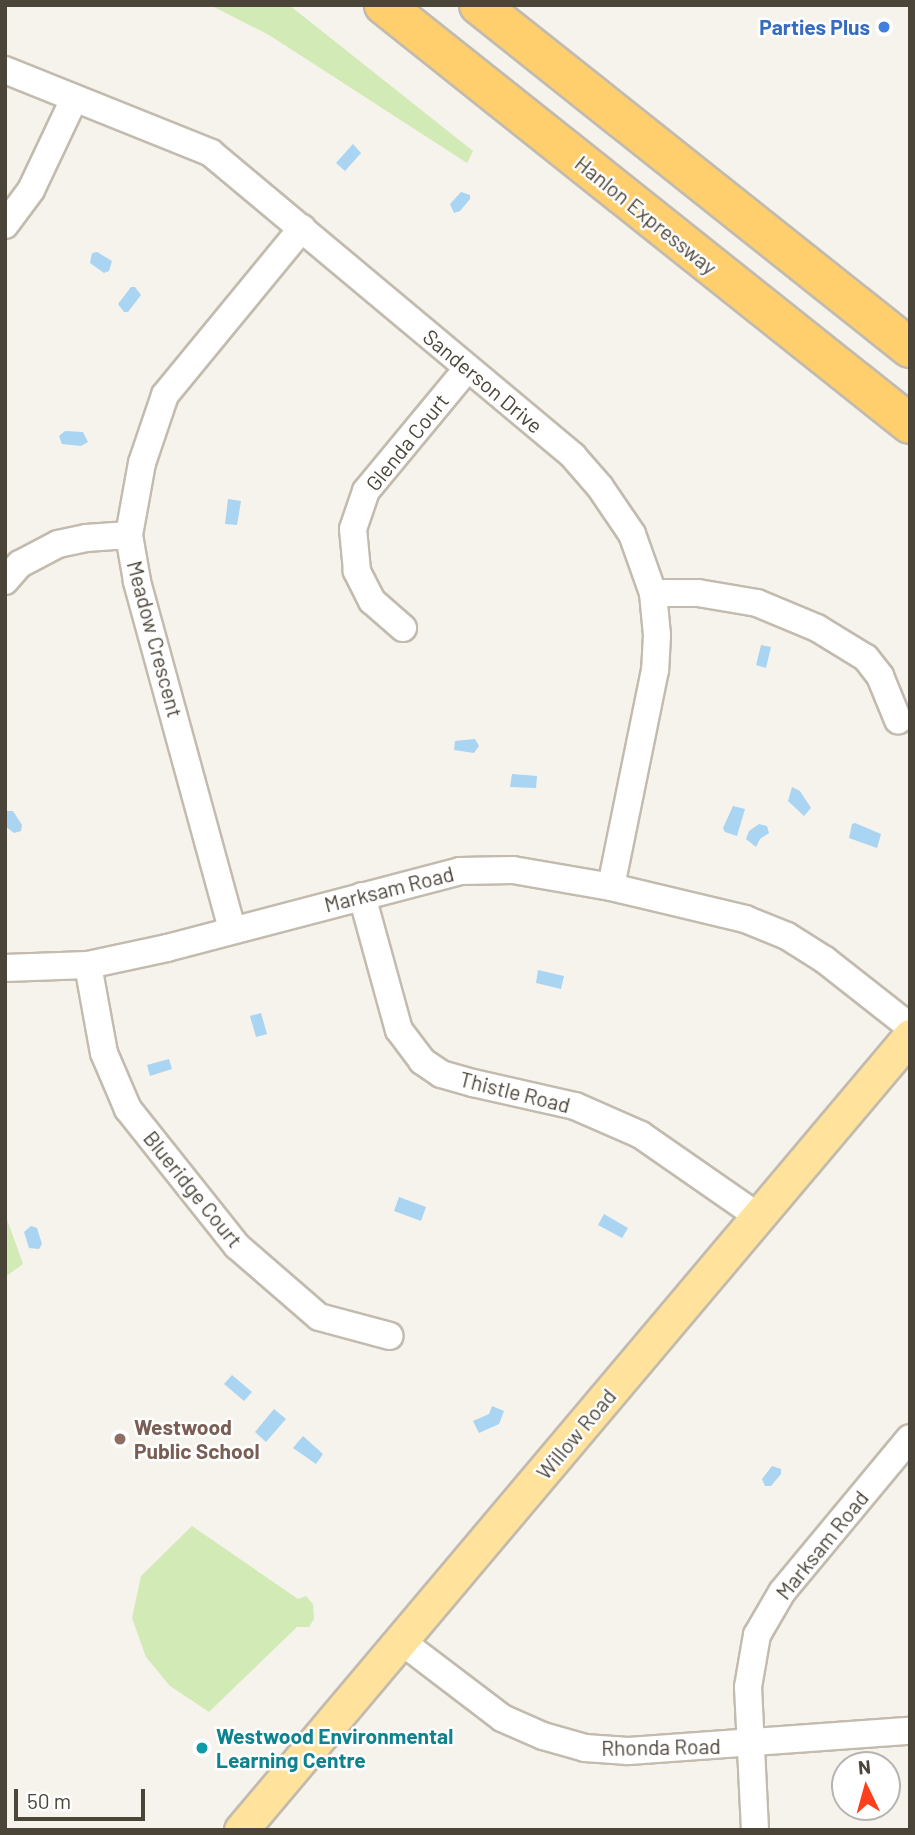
<!DOCTYPE html>
<style>
body{margin:0}
#map{position:relative;width:915px;height:1835px;overflow:hidden;background:#f6f3ec;font-family:Barlow,sans-serif}
div>[style]{position:absolute}
[style*='--x']{left:calc(var(--x)*1px);top:calc(var(--y)*1px);width:calc(var(--w)*1px);rotate:calc(var(--a)*1deg)}
.green>*{inset:0;background:#d2eab5}
.water>*{inset:0;background:#a9d4f2}
.roads{filter:drop-shadow(2px 0 #c2bbae) drop-shadow(-2px 0 #c2bbae) drop-shadow(0 2px #c2bbae) drop-shadow(0 -2px #c2bbae)}
.minor>*{height:26px;margin:-13px;padding:0 13px;transform-origin:13px;border-radius:13px;background:#fff}
.major>*{height:33px;margin:-16.5px;padding:0 16.5px;transform-origin:16.5px;border-radius:16.5px;background:#ffe39c}
.highway>*{height:38px;margin:-19px;padding:0 19px;transform-origin:19px;border-radius:19px;background:#ffcf6e}
.dots>*{width:19px;height:19px;translate:-50% -50%;box-sizing:border-box;border:4px solid #fff;border-radius:50%}
span{translate:-50% -50%;white-space:nowrap;text-align:center;line-height:1.15;-webkit-text-stroke:5px #fff;paint-order:stroke}
.shop-label{font-size:21px;color:#366cbe;font-weight:700}
.right{translate:-100% -50%;text-align:right}
.street-label{font-size:21px;color:#4b4439}
.education-label{font-size:21px;color:#785e54;font-weight:700}
.left{translate:0 -50%;text-align:left}
.culture-label{font-size:21px;color:#0d838f;font-weight:700}
.frame{position:absolute;inset:0;border:7px solid #4b4439;pointer-events:none}
.north{position:absolute;left:831px;top:1751px;width:70px;height:70px;box-sizing:border-box;background:#fff;border:2px solid #b7b4b0;border-radius:50%;rotate:355deg;font-size:19px;font-weight:700;line-height:28px;text-align:center;color:#4b4439}
.north::after{content:'';display:block;margin:auto;width:24px;height:32px;background:#fc3f1d;clip-path:polygon(50% 0,100% 100%,50% 72%,0 100%)}
.scale{position:absolute;left:14px;top:1789px;width:131px;height:32px;box-sizing:border-box;border:4px solid #4b4439;border-top:0;padding-left:9px;font-size:21px;line-height:24px;white-space:nowrap;color:#4b4439;-webkit-text-stroke:5px #fff;paint-order:stroke}
</style>
<div id="map">
<div class="green">
<div style="clip-path:polygon(210px 5px,289px 5px,473px 151px,467px 163px,269px 35px)"></div>
<div style="clip-path:polygon(5px 1214px,23px 1264px,5px 1277px)"></div>
<div style="clip-path:polygon(192px 1526px,298px 1599px,306px 1596px,313px 1604px,314px 1619px,309px 1627px,297px 1627px,209px 1712px,170px 1686px,146px 1657px,132px 1618px,141px 1576px)"></div>
</div>
<div class="water">
<div style="clip-path:polygon(353px 144px,361px 153px,345px 171px,336px 163px)"></div>
<div style="clip-path:polygon(461px 192px,470px 195px,470px 199px,460px 211px,454px 213px,450px 204px)"></div>
<div style="clip-path:polygon(97px 252px,112px 261px,109px 271px,104px 273px,90px 263px,92px 253px)"></div>
<div style="clip-path:polygon(131px 287px,135px 287px,141px 295px,128px 312px,124px 312px,118px 304px)"></div>
<div style="clip-path:polygon(65px 431px,83px 432px,88px 442px,81px 446px,62px 444px,59px 436px)"></div>
<div style="clip-path:polygon(228px 499px,241px 501px,237px 525px,225px 524px)"></div>
<div style="clip-path:polygon(761px 645px,771px 647px,766px 668px,756px 665px)"></div>
<div style="clip-path:polygon(475px 739px,479px 746px,474px 753px,454px 750px,455px 741px)"></div>
<div style="clip-path:polygon(512px 774px,537px 776px,536px 788px,510px 787px)"></div>
<div style="clip-path:polygon(792px 787px,800px 791px,811px 808px,804px 816px,788px 801px)"></div>
<div style="clip-path:polygon(733px 806px,745px 809px,737px 836px,725px 832px,723px 828px)"></div>
<div style="clip-path:polygon(5px 811px,13px 811px,22px 825px,21px 831px,14px 833px,5px 826px)"></div>
<div style="clip-path:polygon(855px 823px,881px 834px,877px 848px,849px 838px,852px 824px)"></div>
<div style="clip-path:polygon(759px 824px,767px 826px,769px 833px,760px 839px,756px 847px,746px 839px,749px 831px)"></div>
<div style="clip-path:polygon(538px 970px,564px 976px,561px 989px,536px 983px)"></div>
<div style="clip-path:polygon(261px 1013px,267px 1034px,256px 1037px,250px 1016px)"></div>
<div style="clip-path:polygon(169px 1059px,172px 1069px,150px 1076px,147px 1065px)"></div>
<div style="clip-path:polygon(399px 1197px,426px 1207px,421px 1221px,394px 1211px)"></div>
<div style="clip-path:polygon(604px 1214px,628px 1228px,622px 1238px,598px 1225px)"></div>
<div style="clip-path:polygon(31px 1226px,37px 1228px,42px 1244px,39px 1249px,29px 1248px,24px 1232px)"></div>
<div style="clip-path:polygon(232px 1375px,252px 1392px,244px 1401px,224px 1384px)"></div>
<div style="clip-path:polygon(492px 1406px,504px 1411px,499px 1424px,479px 1433px,473px 1421px,489px 1414px)"></div>
<div style="clip-path:polygon(274px 1409px,286px 1419px,266px 1442px,255px 1432px)"></div>
<div style="clip-path:polygon(303px 1436px,323px 1454px,316px 1464px,293px 1448px)"></div>
<div style="clip-path:polygon(772px 1466px,781px 1469px,781px 1474px,771px 1486px,765px 1486px,762px 1479px)"></div>
</div>
<div class="roads">
<div class="minor">
<div style="--x:5;--y:70;--w:222;--a:21.9"></div>
<div style="--x:211;--y:153;--w:472;--a:39.9"></div>
<div style="--x:573;--y:456;--w:41;--a:48.9"></div>
<div style="--x:600;--y:487;--w:57;--a:55.8"></div>
<div style="--x:632;--y:534;--w:63;--a:70.4"></div>
<div style="--x:653;--y:593;--w:42;--a:84.6"></div>
<div style="--x:657;--y:635;--w:35;--a:93"></div>
<div style="--x:655;--y:670;--w:221;--a:101.5"></div>
<div style="--x:5;--y:225;--w:44;--a:-53.4"></div>
<div style="--x:31;--y:190;--w:101;--a:-64.7"></div>
<div style="--x:5;--y:581;--w:23;--a:-49"></div>
<div style="--x:20;--y:564;--w:43;--a:-27.8"></div>
<div style="--x:58;--y:544;--w:29;--a:-12"></div>
<div style="--x:86;--y:538;--w:43;--a:-4"></div>
<div style="--x:653;--y:593;--w:45;--a:0"></div>
<div style="--x:698;--y:593;--w:60;--a:9.6"></div>
<div style="--x:757;--y:603;--w:65;--a:22.6"></div>
<div style="--x:817;--y:628;--w:57;--a:31.5"></div>
<div style="--x:866;--y:658;--w:23;--a:52"></div>
<div style="--x:880;--y:676;--w:48;--a:67.8"></div>
<div style="--x:403;--y:628;--w:41;--a:-138.9"></div>
<div style="--x:372;--y:601;--w:34;--a:-117"></div>
<div style="--x:357;--y:571;--w:42;--a:-95.4"></div>
<div style="--x:353;--y:529;--w:40;--a:-71.1"></div>
<div style="--x:366;--y:491;--w:158;--a:-50.4"></div>
<div style="--x:362;--y:896;--w:139;--a:74.6"></div>
<div style="--x:399;--y:1030;--w:39;--a:53"></div>
<div style="--x:422;--y:1061;--w:23;--a:34"></div>
<div style="--x:441;--y:1074;--w:33;--a:16"></div>
<div style="--x:473;--y:1083;--w:105;--a:12.7"></div>
<div style="--x:575;--y:1106;--w:72;--a:23.7"></div>
<div style="--x:641;--y:1135;--w:144;--a:34.8"></div>
<div style="--x:232;--y:929;--w:361;--a:-105.3"></div>
<div style="--x:137;--y:581;--w:47;--a:-99.9"></div>
<div style="--x:129;--y:535;--w:73;--a:-79.8"></div>
<div style="--x:142;--y:463;--w:72;--a:-71.3"></div>
<div style="--x:165;--y:395;--w:216;--a:-50.6"></div>
<div style="--x:88;--y:965;--w:89;--a:79.7"></div>
<div style="--x:104;--y:1053;--w:61;--a:66.8"></div>
<div style="--x:128;--y:1109;--w:175;--a:51.5"></div>
<div style="--x:237;--y:1246;--w:108;--a:40.9"></div>
<div style="--x:319;--y:1317;--w:73;--a:15"></div>
<div style="--x:5;--y:968;--w:83;--a:-2.1"></div>
<div style="--x:88;--y:965;--w:81;--a:-12.1"></div>
<div style="--x:167;--y:948;--w:303;--a:-14.7"></div>
<div style="--x:460;--y:871;--w:53;--a:-1.1"></div>
<div style="--x:513;--y:870;--w:99;--a:9.8"></div>
<div style="--x:611;--y:887;--w:138;--a:13.4"></div>
<div style="--x:745;--y:919;--w:45;--a:22"></div>
<div style="--x:787;--y:936;--w:45;--a:32.3"></div>
<div style="--x:825;--y:960;--w:108;--a:38.2"></div>
<div style="--x:401;--y:1641;--w:127;--a:37.3"></div>
<div style="--x:502;--y:1718;--w:45;--a:23.7"></div>
<div style="--x:543;--y:1736;--w:44;--a:15.9"></div>
<div style="--x:585;--y:1748;--w:43;--a:4"></div>
<div style="--x:628;--y:1751;--w:283;--a:-4.1"></div>
<div style="--x:755;--y:1830;--w:143;--a:-92.8"></div>
<div style="--x:748;--y:1687;--w:53;--a:-80.2"></div>
<div style="--x:757;--y:1635;--w:50;--a:-59.8"></div>
<div style="--x:782;--y:1592;--w:200;--a:-50.3"></div>
</div>
<div class="major">
<div style="--x:241;--y:1830;--w:1038;--a:-49.88"></div>
</div>
<div class="highway">
<div style="--x:384;--y:5;--w:672;--a:38.54"></div>
<div style="--x:479;--y:5;--w:551;--a:38.51"></div>
</div>
</div>
<div class="dots">
<div style="left:884px;top:27px;background:#3f7fe0"></div>
<div style="left:120px;top:1439px;background:#8d6e63"></div>
<div style="left:202px;top:1748px;background:#0f9aa8"></div>
</div>
<div class="shop-label">
<span class="right" style="left:870px;top:27px">Parties Plus</span>
</div>
<div class="street-label">
<span style="left:646px;top:215px;rotate:39deg">Hanlon Expressway</span>
<span style="left:483px;top:381px;rotate:40deg">Sanderson Drive</span>
<span style="left:407px;top:442px;rotate:-51deg">Glenda Court</span>
<span style="left:155px;top:639px;rotate:75deg">Meadow Crescent</span>
<span style="left:389px;top:889px;rotate:-14deg">Marksam Road</span>
<span style="left:515px;top:1092px;rotate:14deg">Thistle Road</span>
<span style="left:193px;top:1189px;rotate:51deg">Blueridge Court</span>
<span style="left:576px;top:1434px;rotate:-50deg">Willow Road</span>
<span style="left:822px;top:1545px;rotate:-51deg">Marksam Road</span>
<span style="left:661px;top:1747px;rotate:-1deg">Rhonda Road</span>
</div>
<div class="education-label">
<span class="left" style="left:134px;top:1439px">Westwood<br>Public School</span>
</div>
<div class="culture-label">
<span class="left" style="left:216px;top:1748px">Westwood Environmental<br>Learning Centre</span>
</div>
<div class="frame"></div>
<div class="north">N</div>
<div class="scale">50 m</div>
</div>
